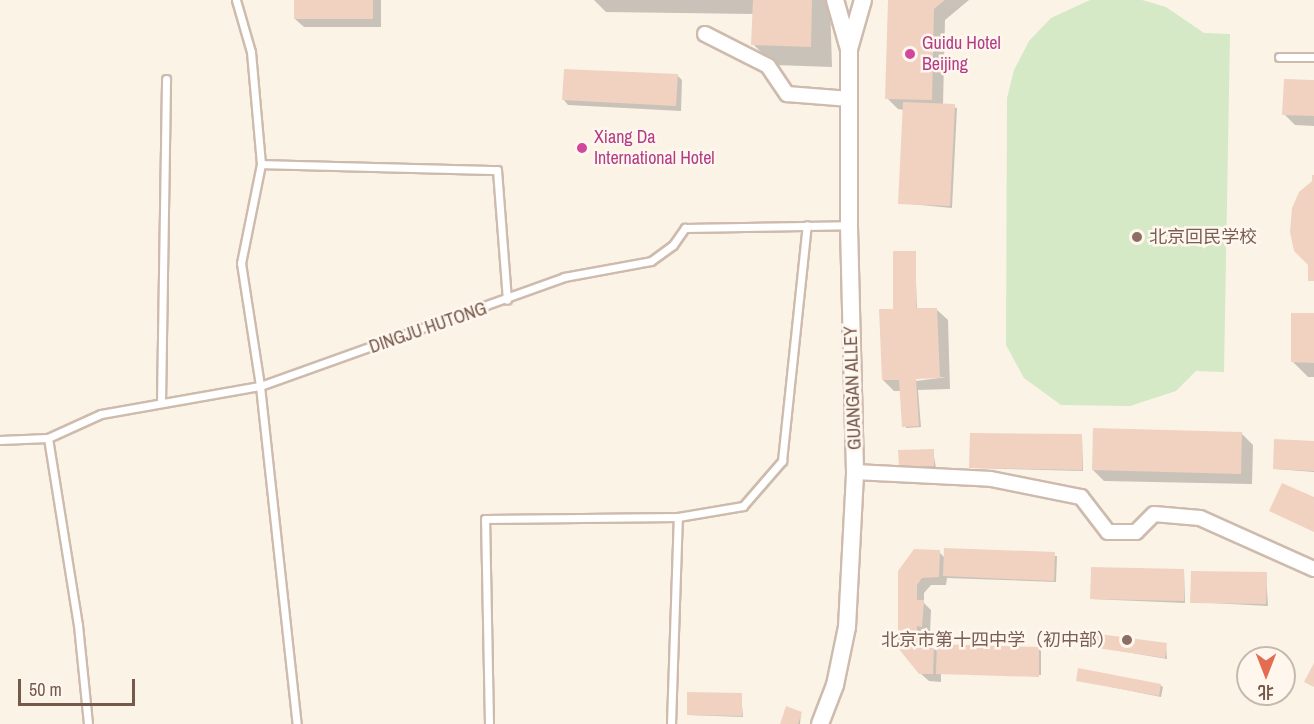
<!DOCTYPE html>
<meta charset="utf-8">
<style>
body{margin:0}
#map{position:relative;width:1314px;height:724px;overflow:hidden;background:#fcf3e7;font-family:"Archivo Narrow","Noto Sans SC",sans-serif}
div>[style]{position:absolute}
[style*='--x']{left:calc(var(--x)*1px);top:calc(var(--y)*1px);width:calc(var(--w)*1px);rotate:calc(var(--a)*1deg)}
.green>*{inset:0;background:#d5e9c6}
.shadow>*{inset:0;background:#0003}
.building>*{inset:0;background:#f1d2c0}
.roads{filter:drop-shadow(2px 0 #cebbae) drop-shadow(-2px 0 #cebbae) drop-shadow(0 2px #cebbae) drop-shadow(0 -2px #cebbae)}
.service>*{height:7px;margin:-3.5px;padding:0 3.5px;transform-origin:3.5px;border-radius:3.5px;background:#fff}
.minor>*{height:14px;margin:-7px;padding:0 7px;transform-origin:7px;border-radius:7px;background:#fff}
.tertiary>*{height:16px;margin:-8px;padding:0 8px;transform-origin:8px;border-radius:8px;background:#fff}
.dots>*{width:16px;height:16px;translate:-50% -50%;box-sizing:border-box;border:3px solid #fff7ee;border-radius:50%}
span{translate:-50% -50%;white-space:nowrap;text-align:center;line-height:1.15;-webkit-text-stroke:5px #fff7ee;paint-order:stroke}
.hotel-label{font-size:18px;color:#b23c85}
.left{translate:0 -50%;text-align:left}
.education-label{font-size:18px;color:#785e54}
.right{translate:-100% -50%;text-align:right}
.street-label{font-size:18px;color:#755a4c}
.north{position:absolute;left:1236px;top:646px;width:60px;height:60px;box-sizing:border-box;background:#fff7ee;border:2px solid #c8b8ad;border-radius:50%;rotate:180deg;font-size:16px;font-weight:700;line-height:24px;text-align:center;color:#755a4c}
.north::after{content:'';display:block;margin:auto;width:21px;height:27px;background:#e26d50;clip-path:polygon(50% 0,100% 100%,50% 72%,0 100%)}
.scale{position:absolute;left:18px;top:679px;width:117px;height:27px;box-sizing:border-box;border:3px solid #755a4c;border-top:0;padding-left:8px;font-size:18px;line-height:21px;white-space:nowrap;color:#755a4c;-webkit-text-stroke:4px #fff7ee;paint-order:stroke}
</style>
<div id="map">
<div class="green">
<div style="clip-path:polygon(1090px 0,1142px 0,1166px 7px,1204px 33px,1230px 34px,1224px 372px,1196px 371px,1176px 391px,1130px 406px,1061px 405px,1024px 378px,1006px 345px,1007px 98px,1014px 70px,1029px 41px,1051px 18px)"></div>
</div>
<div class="shadow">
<div style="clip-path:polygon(295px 0,381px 0,381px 27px,304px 27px,295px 19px)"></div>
<div style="clip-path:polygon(594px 0,830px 0,832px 67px,774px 65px,753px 44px,754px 14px,606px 12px)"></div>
<div style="clip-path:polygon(890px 0,969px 0,945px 20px,943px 105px,957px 108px,952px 208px,899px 203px,904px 110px,898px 109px,887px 98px)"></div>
<div style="clip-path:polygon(677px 75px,682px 80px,681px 111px,568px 105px,563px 99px)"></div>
<div style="clip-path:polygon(1314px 81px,1314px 126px,1295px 125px,1284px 114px)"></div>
<div style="clip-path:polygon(evenodd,915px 252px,917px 310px,936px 309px,948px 320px,950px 389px,918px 390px,921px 427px,906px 428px,901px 391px,894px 391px,883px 380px,915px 252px,947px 377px,916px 381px,913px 378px,947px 377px)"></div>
<div style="clip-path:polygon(1314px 315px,1314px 377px,1308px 377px,1292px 361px)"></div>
<div style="clip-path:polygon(1242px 434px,1253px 445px,1252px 484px,1104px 481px,1093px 470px)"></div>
<div style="clip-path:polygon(1082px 436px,1083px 471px,971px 468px)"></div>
<div style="clip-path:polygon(1314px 442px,1314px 472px,1275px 469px)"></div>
<div style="clip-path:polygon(933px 451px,936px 468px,900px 467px)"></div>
<div style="clip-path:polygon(939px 552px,945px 558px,1057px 556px,1056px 582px,947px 578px,946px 585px,931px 585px,924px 593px,924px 603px,931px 610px,930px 634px,924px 633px,924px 645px,938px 651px,1041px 650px,1041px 675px,941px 673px,941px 676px,1041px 678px,941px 676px,941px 682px,929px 681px,920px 673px,900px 572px)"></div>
<div style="clip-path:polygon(1184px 570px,1185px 603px,1091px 599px)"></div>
<div style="clip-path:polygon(1266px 574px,1268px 606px,1192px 602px)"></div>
<div style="clip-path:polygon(1166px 645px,1167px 659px,1091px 646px)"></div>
<div style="clip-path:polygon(1077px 680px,1160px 685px,1163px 687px,1161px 697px)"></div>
<div style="clip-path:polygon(741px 694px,743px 717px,688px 715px)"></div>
<div style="clip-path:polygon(801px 713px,800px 724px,782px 724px)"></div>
</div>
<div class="building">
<div style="clip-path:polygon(294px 0,373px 0,373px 19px,294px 19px)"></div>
<div style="clip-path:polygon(753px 0,812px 0,811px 47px,751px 45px)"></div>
<div style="clip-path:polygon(888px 0,945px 0,934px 9px,932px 100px,885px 99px)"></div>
<div style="clip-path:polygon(564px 69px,678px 74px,676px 106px,562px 100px)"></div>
<div style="clip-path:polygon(1284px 79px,1314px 80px,1314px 116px,1282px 115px)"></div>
<div style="clip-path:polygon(903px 102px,955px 104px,950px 206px,898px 204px)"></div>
<div style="clip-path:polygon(1312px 175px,1314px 175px,1314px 281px,1308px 281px,1308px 265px,1294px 251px,1290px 232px,1292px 208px,1299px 192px,1312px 181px)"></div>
<div style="clip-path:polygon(893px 251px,916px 251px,916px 308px,937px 308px,940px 378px,916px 379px,919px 426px,902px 427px,899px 380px,882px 380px,879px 309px,893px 309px)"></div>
<div style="clip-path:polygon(1291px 313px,1314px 313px,1314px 363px,1291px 362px)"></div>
<div style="clip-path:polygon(1093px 428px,1242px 432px,1241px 474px,1092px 470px)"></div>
<div style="clip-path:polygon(970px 433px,1082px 434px,1082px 470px,969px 468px)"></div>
<div style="clip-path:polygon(1274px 439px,1314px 441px,1314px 471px,1273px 469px)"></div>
<div style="clip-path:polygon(934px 449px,934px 466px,899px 467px,898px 450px)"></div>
<div style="clip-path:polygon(1282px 483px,1314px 497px,1314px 532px,1269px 511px)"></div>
<div style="clip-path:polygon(944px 548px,1055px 552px,1054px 581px,943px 576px)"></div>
<div style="clip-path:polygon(914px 549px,940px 550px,939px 577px,922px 578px,917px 585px,917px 600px,924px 600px,922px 627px,917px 626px,917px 643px,934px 644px,933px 674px,919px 674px,898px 648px,898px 571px)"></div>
<div style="clip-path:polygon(1091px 567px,1184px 569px,1184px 601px,1090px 599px)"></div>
<div style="clip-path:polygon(1191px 571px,1267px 572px,1266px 604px,1190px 603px)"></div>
<div style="clip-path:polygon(1092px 633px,1167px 643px,1165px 658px,1090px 647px)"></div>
<div style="clip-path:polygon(937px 644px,1039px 647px,1039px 677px,936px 674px)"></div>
<div style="clip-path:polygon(1314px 663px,1314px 687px,1304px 682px)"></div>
<div style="clip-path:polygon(1078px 668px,1161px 684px,1159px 696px,1076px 681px)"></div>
<div style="clip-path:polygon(687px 692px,742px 693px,742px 716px,687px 715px)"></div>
<div style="clip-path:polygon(786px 706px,802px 712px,798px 724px,780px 724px)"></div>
</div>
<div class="roads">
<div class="service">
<div style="--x:236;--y:0;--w:54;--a:73.9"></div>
<div style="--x:251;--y:52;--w:112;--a:84.9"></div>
<div style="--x:261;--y:164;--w:101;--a:101.4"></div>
<div style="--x:241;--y:263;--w:124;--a:81.2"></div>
<div style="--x:260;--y:386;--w:340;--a:83.8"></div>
<div style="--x:1279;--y:57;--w:35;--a:0"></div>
<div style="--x:261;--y:164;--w:236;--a:1.5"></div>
<div style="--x:497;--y:170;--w:130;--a:85.6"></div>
<div style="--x:161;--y:402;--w:323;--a:-89.1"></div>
<div style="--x:48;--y:438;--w:189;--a:80.9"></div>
<div style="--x:78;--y:625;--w:100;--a:84.2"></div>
<div style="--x:0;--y:440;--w:48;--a:-2.4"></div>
<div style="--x:48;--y:438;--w:58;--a:-24.4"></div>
<div style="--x:101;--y:414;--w:161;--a:-10"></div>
<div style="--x:260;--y:386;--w:323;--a:-19.7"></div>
<div style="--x:564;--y:277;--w:88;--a:-10.4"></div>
<div style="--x:651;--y:261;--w:27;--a:-36"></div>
<div style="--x:673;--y:245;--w:21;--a:-55"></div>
<div style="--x:685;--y:228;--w:164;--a:-1"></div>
<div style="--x:489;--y:724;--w:205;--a:-91.1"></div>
<div style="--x:485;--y:519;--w:193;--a:-0.6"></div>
<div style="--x:678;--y:517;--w:66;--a:-9.6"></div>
<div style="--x:743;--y:506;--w:60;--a:-49.1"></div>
<div style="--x:782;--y:461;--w:237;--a:-84"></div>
<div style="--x:671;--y:724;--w:207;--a:-88.1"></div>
</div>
<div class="minor">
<div style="--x:705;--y:34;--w:71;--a:26.9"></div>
<div style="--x:768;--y:66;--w:34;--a:56"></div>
<div style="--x:787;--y:94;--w:63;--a:4.5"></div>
<div style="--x:855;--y:472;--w:136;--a:2.9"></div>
<div style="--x:991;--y:479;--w:92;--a:11.3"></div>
<div style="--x:1081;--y:497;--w:44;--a:52.4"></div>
<div style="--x:1108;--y:532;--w:28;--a:0"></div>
<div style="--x:1136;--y:532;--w:25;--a:-45"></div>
<div style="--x:1154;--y:514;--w:46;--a:5"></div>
<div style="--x:1200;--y:518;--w:125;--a:24.1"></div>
</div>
<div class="tertiary">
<div style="--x:849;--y:49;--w:51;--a:-74.1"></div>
<div style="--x:820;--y:724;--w:42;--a:-69"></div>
<div style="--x:835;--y:685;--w:59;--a:-78.3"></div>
<div style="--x:847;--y:627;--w:155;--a:-87"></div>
<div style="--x:855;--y:472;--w:247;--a:-91.4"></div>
<div style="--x:849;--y:225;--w:176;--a:-90"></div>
<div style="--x:849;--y:49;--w:51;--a:-105.9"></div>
</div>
</div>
<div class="dots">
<div style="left:910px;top:54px;background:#d1479c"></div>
<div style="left:582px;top:148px;background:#d1479c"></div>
<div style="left:1137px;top:237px;background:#8d6e63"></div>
<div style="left:1127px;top:640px;background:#8d6e63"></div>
</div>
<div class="hotel-label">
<span class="left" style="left:922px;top:54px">Guidu Hotel<br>Beijing</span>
<span class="left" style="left:594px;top:148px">Xiang Da<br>International Hotel</span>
</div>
<div class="education-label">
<span class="left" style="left:1149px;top:237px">北京回民学校</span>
<span class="right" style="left:1115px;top:640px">北京市第十四中学（初中部）</span>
</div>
<div class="street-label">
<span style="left:428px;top:328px;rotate:-19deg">DINGJU HUTONG</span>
<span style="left:853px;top:388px;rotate:-92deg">GUANGAN ALLEY</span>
</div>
<div class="north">北</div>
<div class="scale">50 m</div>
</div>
